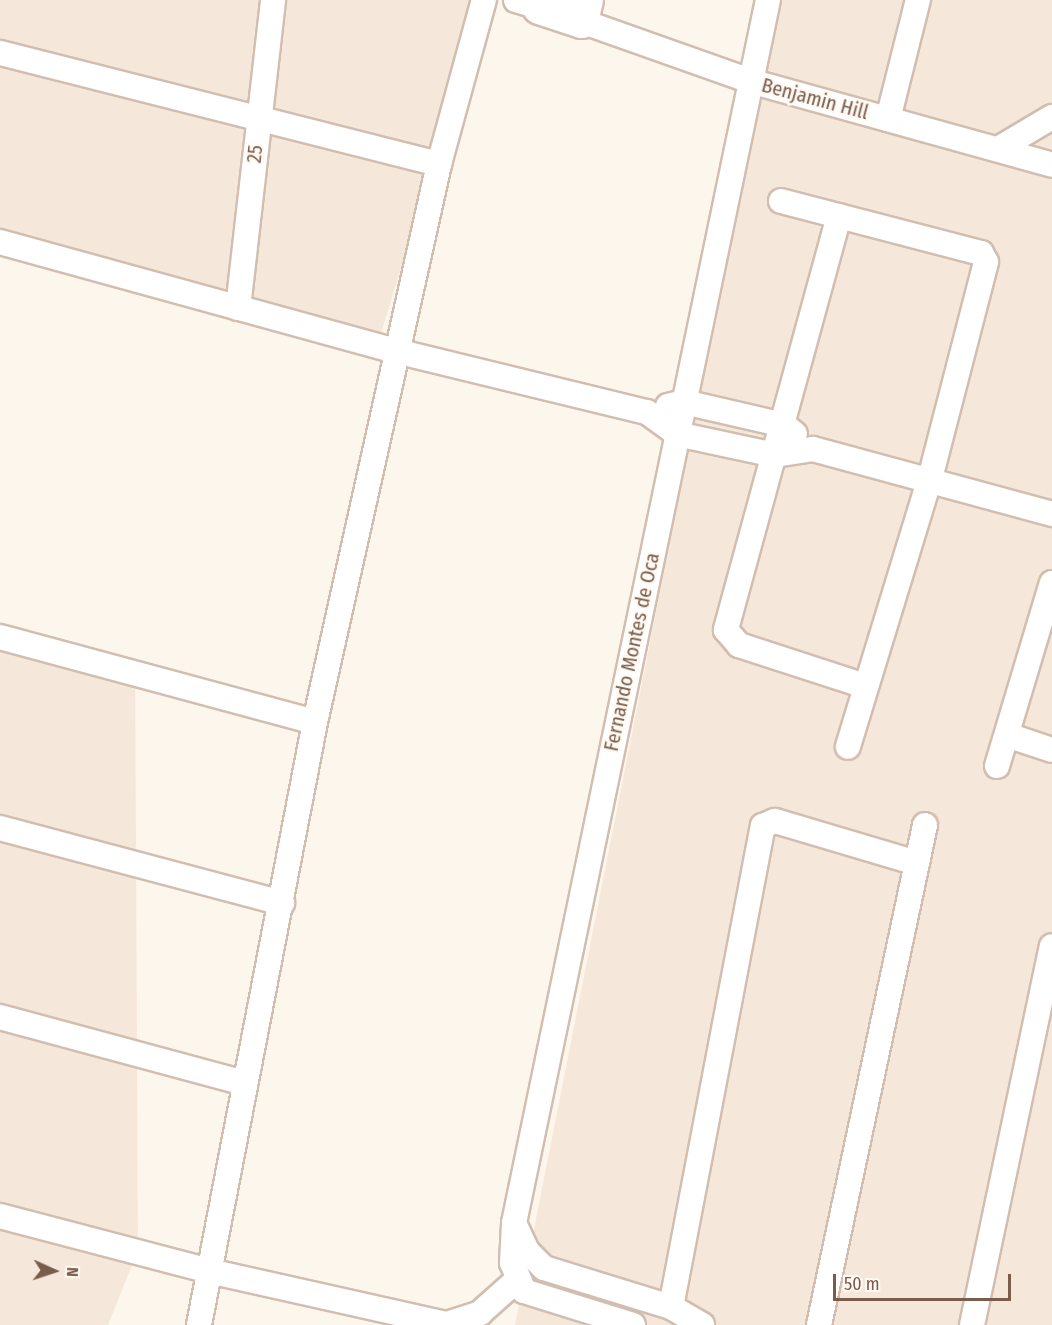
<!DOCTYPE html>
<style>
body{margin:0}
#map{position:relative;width:1052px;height:1325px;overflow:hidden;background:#fdf6ec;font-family:"Fira Sans Condensed",sans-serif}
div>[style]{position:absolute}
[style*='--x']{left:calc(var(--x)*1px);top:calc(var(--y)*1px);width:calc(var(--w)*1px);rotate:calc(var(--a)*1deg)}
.residential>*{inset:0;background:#f5e8da}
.roads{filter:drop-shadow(2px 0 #d1beb0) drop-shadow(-2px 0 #d1beb0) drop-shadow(0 2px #d1beb0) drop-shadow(0 -2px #d1beb0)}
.street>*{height:24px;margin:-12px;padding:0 12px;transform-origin:12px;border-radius:12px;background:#fff}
.secondary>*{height:33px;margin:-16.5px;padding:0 16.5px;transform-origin:16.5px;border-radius:16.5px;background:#fff}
span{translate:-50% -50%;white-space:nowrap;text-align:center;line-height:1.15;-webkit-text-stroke:5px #fffaf3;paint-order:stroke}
.street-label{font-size:20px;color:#7a5c4d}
.north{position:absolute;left:24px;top:1241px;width:60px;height:60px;-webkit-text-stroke:4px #fffaf3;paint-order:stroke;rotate:93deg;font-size:16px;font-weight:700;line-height:24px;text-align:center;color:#7a5c4d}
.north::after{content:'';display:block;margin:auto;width:21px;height:27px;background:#7a5c4d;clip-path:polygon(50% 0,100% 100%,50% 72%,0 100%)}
.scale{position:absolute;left:833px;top:1274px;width:178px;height:27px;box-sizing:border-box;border:3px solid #7a5c4d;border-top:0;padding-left:8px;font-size:18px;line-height:21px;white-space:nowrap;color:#7a5c4d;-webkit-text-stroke:4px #fffaf3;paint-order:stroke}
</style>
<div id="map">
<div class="residential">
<div style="clip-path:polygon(0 0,482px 0,380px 337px,0 249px)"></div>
<div style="clip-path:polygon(777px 0,1052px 0,1052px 1325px,515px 1325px)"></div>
<div style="clip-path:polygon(0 628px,135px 661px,138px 1250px,108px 1325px,0 1325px)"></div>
</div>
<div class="roads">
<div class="street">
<div style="--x:516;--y:0;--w:24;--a:17"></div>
<div style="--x:581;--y:21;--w:179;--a:19.5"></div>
<div style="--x:750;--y:81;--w:313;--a:15.5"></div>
<div style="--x:0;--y:53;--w:453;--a:14.2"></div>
<div style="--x:888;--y:119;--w:123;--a:-75.9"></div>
<div style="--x:998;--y:149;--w:63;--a:-30.7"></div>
<div style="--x:781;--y:201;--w:207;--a:14.6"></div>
<div style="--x:981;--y:253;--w:10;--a:61"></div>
<div style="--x:986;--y:262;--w:223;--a:104.5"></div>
<div style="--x:930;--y:478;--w:281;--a:107"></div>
<div style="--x:839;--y:216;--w:429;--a:105.3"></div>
<div style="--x:726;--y:630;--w:20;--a:49"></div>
<div style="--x:739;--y:645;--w:133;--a:18"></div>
<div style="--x:0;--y:242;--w:411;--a:15.4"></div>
<div style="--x:396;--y:351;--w:258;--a:13.7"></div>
<div style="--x:647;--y:412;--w:37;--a:36"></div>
<div style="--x:677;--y:434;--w:100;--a:12.1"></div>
<div style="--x:775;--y:455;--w:38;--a:-9"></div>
<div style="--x:813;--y:449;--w:248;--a:15.2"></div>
<div style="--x:238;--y:308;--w:310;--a:-83.5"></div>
<div style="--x:668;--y:406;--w:16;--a:-14"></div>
<div style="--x:684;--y:402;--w:103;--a:13"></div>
<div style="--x:784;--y:425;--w:14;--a:39"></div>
<div style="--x:0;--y:637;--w:326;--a:15.1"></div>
<div style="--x:1007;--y:735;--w:47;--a:18.4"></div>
<div style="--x:997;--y:766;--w:191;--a:-73.3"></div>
<div style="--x:0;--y:828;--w:292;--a:14.9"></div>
<div style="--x:0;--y:1017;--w:254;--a:15.1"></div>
<div style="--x:0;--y:1216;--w:216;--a:14.7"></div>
<div style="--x:209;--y:1271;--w:244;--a:12.6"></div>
<div style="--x:447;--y:1324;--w:35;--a:-18"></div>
<div style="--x:480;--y:1313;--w:50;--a:-41.7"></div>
<div style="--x:515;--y:1225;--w:29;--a:65"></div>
<div style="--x:527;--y:1251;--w:24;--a:45"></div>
<div style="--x:544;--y:1268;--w:133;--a:17.1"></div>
<div style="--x:671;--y:1307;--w:36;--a:30"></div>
<div style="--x:671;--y:1307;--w:490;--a:-79.2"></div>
<div style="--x:763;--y:826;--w:13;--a:-23"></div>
<div style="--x:775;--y:821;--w:148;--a:16.5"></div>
<div style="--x:199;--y:1325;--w:614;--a:-79.11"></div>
<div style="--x:315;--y:722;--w:572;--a:-77.47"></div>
<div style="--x:439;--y:164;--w:170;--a:-74.7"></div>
<div style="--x:633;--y:1325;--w:114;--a:-162.7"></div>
<div style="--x:524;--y:1291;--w:30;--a:-113"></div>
<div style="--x:512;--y:1263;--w:40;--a:-87.1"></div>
<div style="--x:514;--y:1223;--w:1249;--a:-78.27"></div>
<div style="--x:819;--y:1325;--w:511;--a:-78.03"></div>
<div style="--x:972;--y:1325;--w:387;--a:-78.1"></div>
</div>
<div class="secondary">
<div style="--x:541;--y:0;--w:7;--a:106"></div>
<div style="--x:539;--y:7;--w:44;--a:18.4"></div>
<div style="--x:581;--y:21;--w:22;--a:-77"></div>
</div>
</div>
<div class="street-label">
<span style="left:815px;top:99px;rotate:15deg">Benjamin Hill</span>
<span style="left:255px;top:154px;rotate:-84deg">25</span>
<span style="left:632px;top:652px;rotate:-78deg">Fernando Montes de Oca</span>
</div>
<div class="north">N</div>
<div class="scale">50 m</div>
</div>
